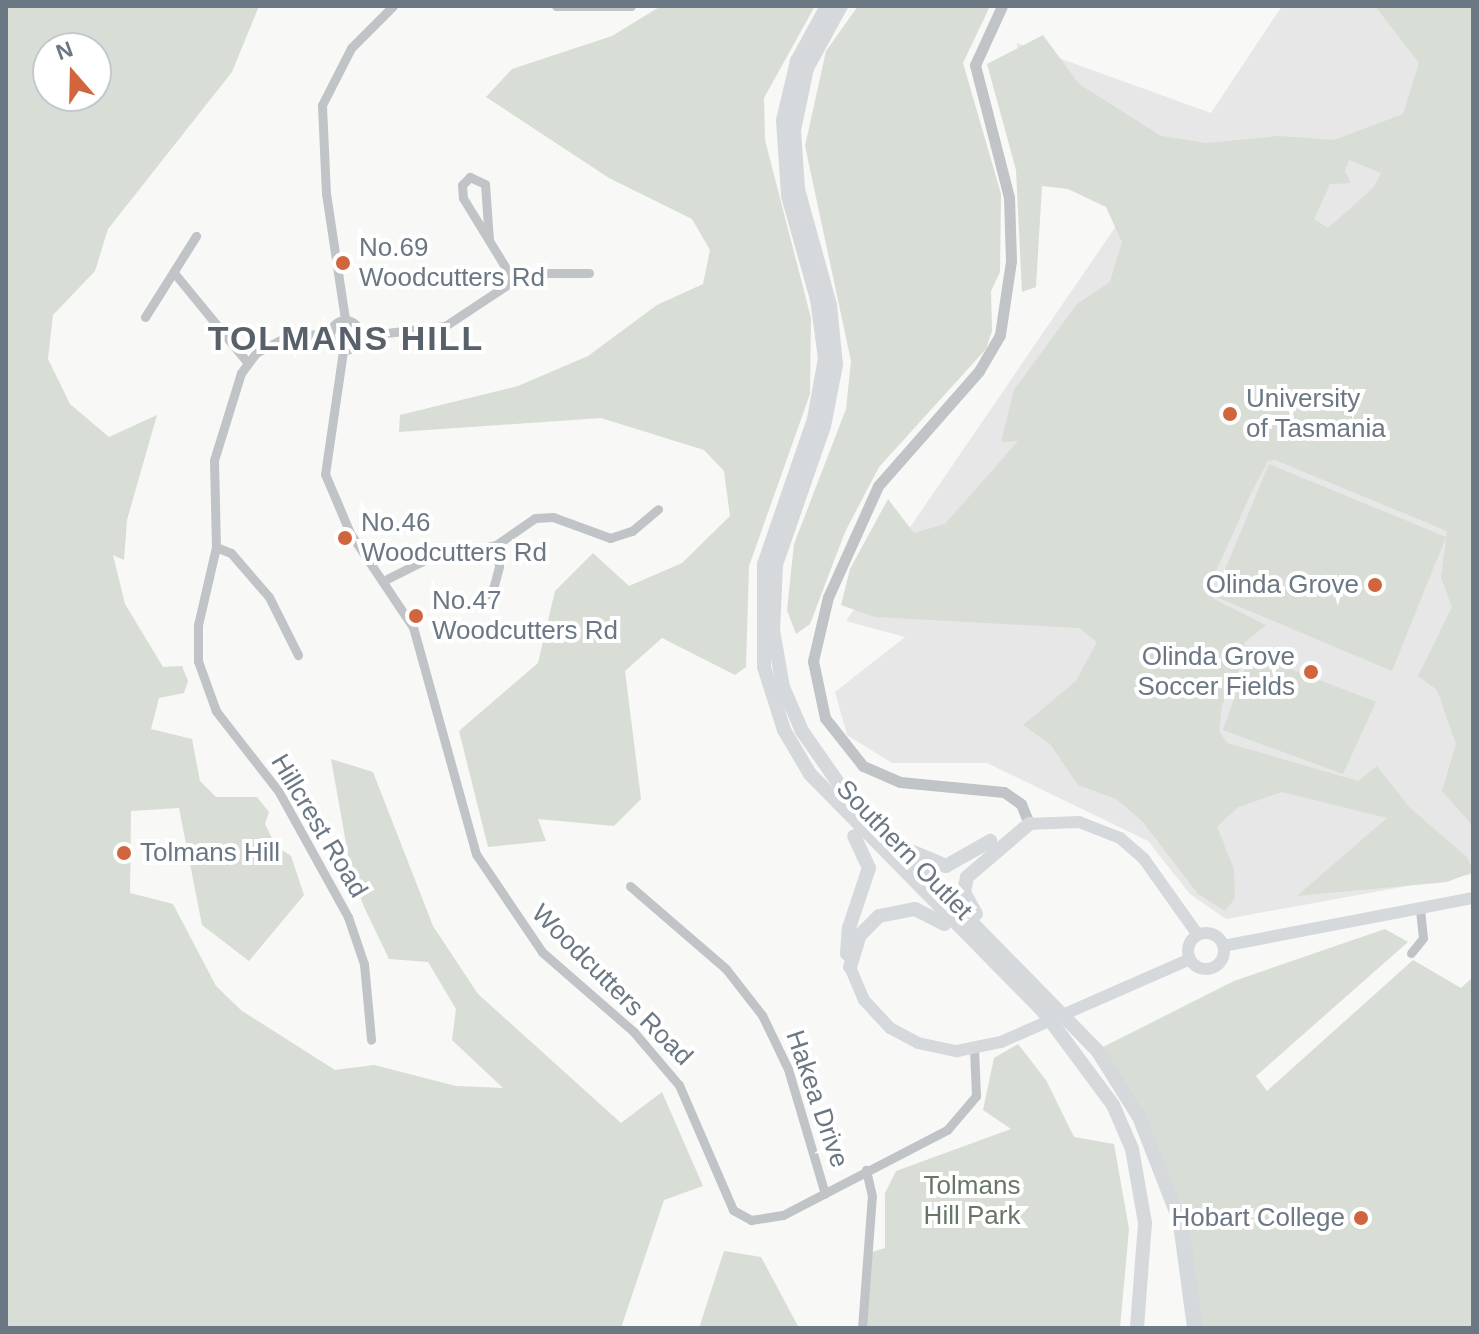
<!DOCTYPE html>
<style>
body{margin:0}
#map{position:relative;width:1479px;height:1334px;overflow:hidden;background:#f8f8f6;font-family:Arial,sans-serif}
div>[style]{position:absolute}
[style*='--x']{left:calc(var(--x)*1px);top:calc(var(--y)*1px);width:calc(var(--w)*1px);rotate:calc(var(--a)*1deg)}
.built>*{inset:0;background:#e6e7e6}
.green>*{inset:0;background:#d8ddd6}
.minor>*{height:9px;margin:-4.5px;padding:0 4.5px;transform-origin:4.5px;border-radius:4.5px;background:#c0c4c7}
.minor>.ring{margin:-4.5px;padding:0;box-sizing:content-box;background:none;border:9px solid #c0c4c7;border-radius:50%}
.tertiary>*{height:11px;margin:-5.5px;padding:0 5.5px;transform-origin:5.5px;border-radius:5.5px;background:#c0c4c7}
.secondary>*{height:12px;margin:-6px;padding:0 6px;transform-origin:6px;border-radius:6px;background:#d5d9dc}
.secondary>.ring{margin:-6px;padding:0;box-sizing:content-box;background:none;border:12px solid #d5d9dc;border-radius:50%}
.trunk>*{height:14px;margin:-7px;padding:0 7px;transform-origin:7px;border-radius:7px;background:#d5d9dc}
.motorway>*{height:16px;margin:-8px;padding:0 8px;transform-origin:8px;border-radius:8px;background:#d5d9dc}
.dots>*{width:22px;height:22px;translate:-50% -50%;box-sizing:border-box;border:4px solid #fff;border-radius:50%}
span{translate:-50% -50%;white-space:nowrap;text-align:center;line-height:1.15;-webkit-text-stroke:8px #fff;paint-order:stroke}
.poi-label{font-size:26px;color:#6b7884}
.left{translate:0 -50%;text-align:left}
.right{translate:-100% -50%;text-align:right}
.street-label{font-size:26px;color:#6b7884}
.park-label{font-size:26px;color:#677765}
.district-label{font-size:34px;color:#58616a;font-weight:700;letter-spacing:2px}
.frame{position:absolute;inset:0;border:8px solid #6b7884;pointer-events:none}
.north{position:absolute;left:32px;top:32px;width:80px;height:80px;box-sizing:border-box;background:#fff;border:2px solid #c4c9ce;border-radius:50%;rotate:340deg;font-size:22px;font-weight:700;line-height:32px;text-align:center;color:#6b7884}
.north::after{content:'';display:block;margin:auto;width:28px;height:36px;background:#d1653d;clip-path:polygon(50% 0,100% 100%,50% 72%,0 100%)}
</style>
<div id="map">
<div class="built">
<div style="clip-path:polygon(1282px 6px,1473px 6px,1473px 874px,1226px 919px,1190px 894px,1148px 841px,987px 763px,892px 763px,847px 735px,835px 692px,905px 637px,846px 621px,1129px 207px,1020px 171px,1017px 43px,1211px 113px)"></div>
</div>
<div class="green">
<div style="clip-path:polygon(evenodd,6px 6px,259px 6px,232px 72px,108px 229px,95px 271px,53px 315px,48px 359px,70px 404px,109px 437px,157px 415px,127px 520px,124px 560px,113px 555px,125px 604px,163px 667px,182px 666px,188px 681px,184px 693px,159px 698px,151px 729px,192px 739px,200px 781px,216px 797px,257px 797px,269px 812px,265px 824px,276px 846px,291px 856px,304px 895px,249px 961px,202px 925px,179px 808px,131px 811px,130px 893px,173px 904px,216px 986px,242px 1011px,335px 1070px,374px 1065px,456px 1086px,503px 1088px,452px 1040px,456px 1009px,428px 962px,389px 959px,365px 909px,352px 877px,331px 759px,373px 772px,433px 926px,478px 994px,621px 1123px,662px 1092px,703px 1186px,664px 1200px,621px 1328px,6px 1328px,6px 6px,48px 48px,96px 48px,96px 96px,48px 96px,48px 48px)"></div>
<div style="clip-path:polygon(661px 6px,815px 6px,764px 98px,765px 140px,811px 318px,810px 394px,749px 566px,746px 667px,735px 675px,662px 638px,625px 671px,641px 799px,614px 826px,538px 819px,546px 841px,488px 847px,459px 731px,538px 663px,555px 591px,593px 553px,629px 586px,682px 563px,730px 516px,724px 471px,704px 450px,601px 418px,399px 432px,400px 415px,518px 386px,588px 356px,657px 305px,703px 284px,710px 250px,692px 219px,609px 178px,486px 97px,512px 69px,612px 36px)"></div>
<div style="clip-path:polygon(858px 6px,990px 6px,963px 63px,1001px 194px,1000px 272px,991px 291px,992px 331px,986px 349px,879px 467px,845px 532px,810px 624px,796px 634px,787px 610px,794px 544px,846px 409px,851px 361px,805px 146px,826px 51px)"></div>
<div style="clip-path:polygon(evenodd,1375px 6px,1473px 6px,1473px 826px,1442px 791px,1456px 744px,1437px 690px,1418px 676px,1452px 607px,1441px 578px,1447px 531px,1275px 460px,1268px 461px,1251px 493px,1208px 589px,1214px 599px,1266px 625px,1244px 643px,1246px 656px,1222px 705px,1219px 731px,1227px 743px,1358px 781px,1377px 766px,1410px 808px,1468px 858px,1473px 872px,1447px 882px,1297px 896px,1387px 818px,1282px 792px,1238px 807px,1217px 827px,1234px 869px,1235px 898px,1225px 911px,1198px 894px,1142px 821px,1116px 799px,1078px 785px,1050px 744px,1023px 725px,1076px 681px,1097px 642px,1079px 628px,875px 617px,841px 605px,850px 569px,888px 499px,914px 533px,945px 524px,1018px 441px,1001px 442px,1014px 390px,1077px 304px,1110px 282px,1122px 242px,1106px 207px,1068px 189px,1042px 186px,1036px 287px,1022px 292px,1016px 170px,987px 64px,1043px 35px,1079px 84px,1161px 136px,1206px 143px,1279px 136px,1334px 140px,1403px 114px,1419px 63px,1375px 6px,1349px 160px,1381px 173px,1374px 187px,1328px 228px,1314px 219px,1330px 184px,1351px 183px,1345px 171px,1349px 160px)"></div>
<div style="clip-path:polygon(1269px 464px,1446px 537px,1392px 671px,1214px 596px)"></div>
<div style="clip-path:polygon(1250px 653px,1376px 702px,1343px 774px,1223px 730px)"></div>
<div style="clip-path:polygon(1385px 929px,1408px 942px,1256px 1076px,1267px 1091px,1413px 960px,1461px 988px,1473px 977px,1473px 1328px,1195px 1328px,1163px 1170px,1097px 1050px,1234px 981px)"></div>
<div style="clip-path:polygon(1018px 1044px,1046px 1080px,1074px 1137px,1114px 1144px,1129px 1229px,1120px 1328px,862px 1328px,872px 1252px,885px 1248px,885px 1193px,896px 1171px,1011px 1129px,983px 1110px,994px 1058px)"></div>
<div style="clip-path:polygon(724px 1251px,761px 1257px,799px 1328px,699px 1328px)"></div>
</div>
<div class="minor">
<div style="--x:556;--y:6;--w:75;--a:0"></div>
<div style="--x:489;--y:240;--w:56;--a:-94.1"></div>
<div style="--x:485;--y:184;--w:17;--a:-155"></div>
<div style="--x:470;--y:177;--w:11;--a:135"></div>
<div style="--x:462;--y:185;--w:13;--a:86"></div>
<div style="--x:463;--y:198;--w:94;--a:58.5"></div>
<div style="--x:175;--y:274;--w:114;--a:50.7"></div>
<div style="--x:145;--y:317;--w:96;--a:-57.8"></div>
<div style="--x:345;--y:319;--w:126;--a:-98.6"></div>
<div style="--x:326;--y:194;--w:89;--a:-92.6"></div>
<div style="--x:322;--y:105;--w:64;--a:-63"></div>
<div style="--x:351;--y:48;--w:59;--a:-45"></div>
<div class="ring" style="left:330px;top:320px;width:21px;height:21px"></div>
<div style="--x:329;--y:333;--w:43;--a:174.7"></div>
<div style="--x:286;--y:337;--w:34;--a:152"></div>
<div style="--x:256;--y:353;--w:25;--a:127"></div>
<div style="--x:241;--y:373;--w:91;--a:107.2"></div>
<div style="--x:214;--y:460;--w:87;--a:88.7"></div>
<div style="--x:216;--y:547;--w:80;--a:103"></div>
<div style="--x:198;--y:625;--w:36;--a:90"></div>
<div style="--x:198;--y:661;--w:53;--a:70.2"></div>
<div style="--x:216;--y:711;--w:103;--a:52.1"></div>
<div style="--x:279;--y:792;--w:143;--a:61.1"></div>
<div style="--x:348;--y:917;--w:50;--a:71.2"></div>
<div style="--x:364;--y:964;--w:76;--a:84.7"></div>
<div style="--x:361;--y:336;--w:85;--a:-6.8"></div>
<div style="--x:445;--y:326;--w:96;--a:-33.5"></div>
<div style="--x:525;--y:273;--w:64;--a:0"></div>
<div style="--x:343;--y:351;--w:124;--a:98.3"></div>
<div style="--x:325;--y:474;--w:64;--a:67"></div>
<div style="--x:350;--y:533;--w:113;--a:56.2"></div>
<div style="--x:413;--y:627;--w:236;--a:74.5"></div>
<div style="--x:476;--y:854;--w:118;--a:56"></div>
<div style="--x:542;--y:952;--w:121;--a:41"></div>
<div style="--x:633;--y:1031;--w:71;--a:49.6"></div>
<div style="--x:679;--y:1085;--w:136;--a:66.6"></div>
<div style="--x:733;--y:1210;--w:21;--a:29"></div>
<div style="--x:751;--y:1220;--w:32;--a:-9"></div>
<div style="--x:783;--y:1215;--w:185;--a:-27.4"></div>
<div style="--x:947;--y:1130;--w:45;--a:-49.5"></div>
<div style="--x:976;--y:1096;--w:47;--a:-92.4"></div>
<div style="--x:216;--y:547;--w:16;--a:22"></div>
<div style="--x:231;--y:553;--w:58;--a:49.2"></div>
<div style="--x:269;--y:597;--w:65;--a:63.4"></div>
<div style="--x:387;--y:579;--w:45;--a:-26.6"></div>
<div style="--x:427;--y:559;--w:70;--a:-11.5"></div>
<div style="--x:496;--y:545;--w:47;--a:-34.7"></div>
<div style="--x:535;--y:518;--w:18;--a:-3"></div>
<div style="--x:553;--y:517;--w:61;--a:20.2"></div>
<div style="--x:610;--y:538;--w:23;--a:-18"></div>
<div style="--x:632;--y:531;--w:34;--a:-40"></div>
<div style="--x:489;--y:604;--w:39;--a:-75"></div>
<div style="--x:499;--y:566;--w:21;--a:-98"></div>
<div style="--x:630;--y:886;--w:127;--a:40.8"></div>
<div style="--x:726;--y:969;--w:58;--a:52"></div>
<div style="--x:762;--y:1015;--w:60;--a:64.3"></div>
<div style="--x:788;--y:1069;--w:130;--a:73.5"></div>
<div style="--x:1411;--y:953;--w:19;--a:-51"></div>
<div style="--x:1423;--y:938;--w:30;--a:-96"></div>
<div style="--x:862;--y:1328;--w:132;--a:-85.7"></div>
<div style="--x:872;--y:1196;--w:27;--a:-103"></div>
</div>
<div class="tertiary">
<div style="--x:1002;--y:6;--w:65;--a:114.6"></div>
<div style="--x:975;--y:65;--w:136;--a:75.6"></div>
<div style="--x:1009;--y:197;--w:64;--a:88.2"></div>
<div style="--x:1011;--y:261;--w:75;--a:98.5"></div>
<div style="--x:1000;--y:335;--w:42;--a:120.3"></div>
<div style="--x:979;--y:371;--w:153;--a:131.3"></div>
<div style="--x:878;--y:486;--w:122;--a:114.2"></div>
<div style="--x:828;--y:597;--w:66;--a:103.2"></div>
<div style="--x:813;--y:661;--w:58;--a:78.1"></div>
<div style="--x:825;--y:718;--w:61;--a:51.6"></div>
<div style="--x:863;--y:766;--w:40;--a:23.4"></div>
<div style="--x:900;--y:782;--w:104;--a:5.5"></div>
<div style="--x:1004;--y:792;--w:21;--a:35"></div>
<div style="--x:1021;--y:804;--w:22;--a:68"></div>
</div>
<div class="secondary">
<div style="--x:1029;--y:824;--w:50;--a:-2.3"></div>
<div style="--x:1079;--y:822;--w:44;--a:21.3"></div>
<div style="--x:1120;--y:838;--w:32;--a:41"></div>
<div style="--x:1144;--y:859;--w:93;--a:54.6"></div>
<div class="ring" style="left:1188px;top:933px;width:24px;height:24px"></div>
<div style="--x:1223;--y:946;--w:255;--a:-10.9"></div>
<div style="--x:850;--y:967;--w:36;--a:67"></div>
<div style="--x:864;--y:1000;--w:38;--a:47"></div>
<div style="--x:890;--y:1028;--w:32;--a:28"></div>
<div style="--x:918;--y:1043;--w:40;--a:12"></div>
<div style="--x:957;--y:1051;--w:45;--a:-11.6"></div>
<div style="--x:1001;--y:1042;--w:206;--a:-23.7"></div>
</div>
<div class="trunk">
<div style="--x:827;--y:6;--w:63;--a:118.6"></div>
<div style="--x:797;--y:61;--w:61;--a:103.3"></div>
<div style="--x:783;--y:120;--w:76;--a:86.2"></div>
<div style="--x:788;--y:196;--w:107;--a:74.3"></div>
<div style="--x:817;--y:299;--w:60;--a:82.3"></div>
<div style="--x:825;--y:358;--w:62;--a:100.2"></div>
<div style="--x:814;--y:419;--w:153;--a:109"></div>
<div style="--x:764;--y:564;--w:103;--a:90"></div>
<div style="--x:764;--y:667;--w:66;--a:72.4"></div>
<div style="--x:784;--y:730;--w:51;--a:59.4"></div>
<div style="--x:810;--y:774;--w:334;--a:45.5"></div>
<div style="--x:1044;--y:1012;--w:116;--a:53.4"></div>
<div style="--x:1113;--y:1105;--w:48;--a:66.6"></div>
<div style="--x:1132;--y:1149;--w:75;--a:80"></div>
<div style="--x:1145;--y:1223;--w:105;--a:94.4"></div>
<div style="--x:841;--y:6;--w:71;--a:118.7"></div>
<div style="--x:807;--y:68;--w:63;--a:101.8"></div>
<div style="--x:794;--y:130;--w:59;--a:86.1"></div>
<div style="--x:798;--y:189;--w:120;--a:74.6"></div>
<div style="--x:830;--y:305;--w:60;--a:84.3"></div>
<div style="--x:836;--y:365;--w:62;--a:101.1"></div>
<div style="--x:824;--y:426;--w:147;--a:109.1"></div>
<div style="--x:776;--y:565;--w:65;--a:92.6"></div>
<div style="--x:773;--y:630;--w:58;--a:80"></div>
<div style="--x:783;--y:687;--w:48;--a:66.6"></div>
<div style="--x:802;--y:731;--w:77;--a:55.1"></div>
<div style="--x:846;--y:794;--w:359;--a:45.6"></div>
<div style="--x:1097;--y:1050;--w:79;--a:57.9"></div>
<div style="--x:1139;--y:1117;--w:115;--a:68.6"></div>
<div style="--x:913;--y:852;--w:36;--a:23"></div>
<div style="--x:946;--y:866;--w:51;--a:-29.6"></div>
<div style="--x:976;--y:914;--w:25;--a:-119"></div>
<div style="--x:964;--y:892;--w:15;--a:-79"></div>
<div style="--x:967;--y:877;--w:82;--a:-40.5"></div>
<div style="--x:847;--y:954;--w:26;--a:-86"></div>
<div style="--x:849;--y:928;--w:63;--a:-71.6"></div>
<div style="--x:869;--y:868;--w:35;--a:-115"></div>
<div style="--x:850;--y:967;--w:34;--a:-73"></div>
<div style="--x:860;--y:935;--w:27;--a:-45"></div>
<div style="--x:879;--y:916;--w:37;--a:-11"></div>
<div style="--x:915;--y:909;--w:33;--a:27"></div>
</div>
<div class="motorway">
<div style="--x:1181;--y:1224;--w:105;--a:82.3"></div>
</div>
<div class="dots">
<div style="left:343px;top:263px;background:#d1653d"></div>
<div style="left:1230px;top:414px;background:#d1653d"></div>
<div style="left:345px;top:538px;background:#d1653d"></div>
<div style="left:1375px;top:585px;background:#d1653d"></div>
<div style="left:416px;top:616px;background:#d1653d"></div>
<div style="left:1311px;top:672px;background:#d1653d"></div>
<div style="left:124px;top:853px;background:#d1653d"></div>
<div style="left:1361px;top:1218px;background:#d1653d"></div>
</div>
<div class="poi-label">
<span class="left" style="left:359px;top:263px">No.69<br>Woodcutters Rd</span>
<span class="left" style="left:1246px;top:414px">University<br>of Tasmania</span>
<span class="left" style="left:361px;top:538px">No.46<br>Woodcutters Rd</span>
<span class="right" style="left:1359px;top:585px">Olinda Grove</span>
<span class="left" style="left:432px;top:616px">No.47<br>Woodcutters Rd</span>
<span class="right" style="left:1295px;top:672px">Olinda Grove<br>Soccer Fields</span>
<span class="left" style="left:140px;top:853px">Tolmans Hill</span>
<span class="right" style="left:1345px;top:1218px">Hobart College</span>
</div>
<div class="street-label">
<span style="left:319px;top:826px;rotate:59deg">Hillcrest Road</span>
<span style="left:904px;top:850px;rotate:46deg">Southern Outlet</span>
<span style="left:612px;top:985px;rotate:45deg">Woodcutters Road</span>
<span style="left:817px;top:1099px;rotate:71deg">Hakea Drive</span>
</div>
<div class="park-label">
<span style="left:972px;top:1201px">Tolmans<br>Hill Park</span>
</div>
<div class="district-label">
<span style="left:346px;top:339px">TOLMANS HILL</span>
</div>
<div class="frame"></div>
<div class="north">N</div>
</div>
